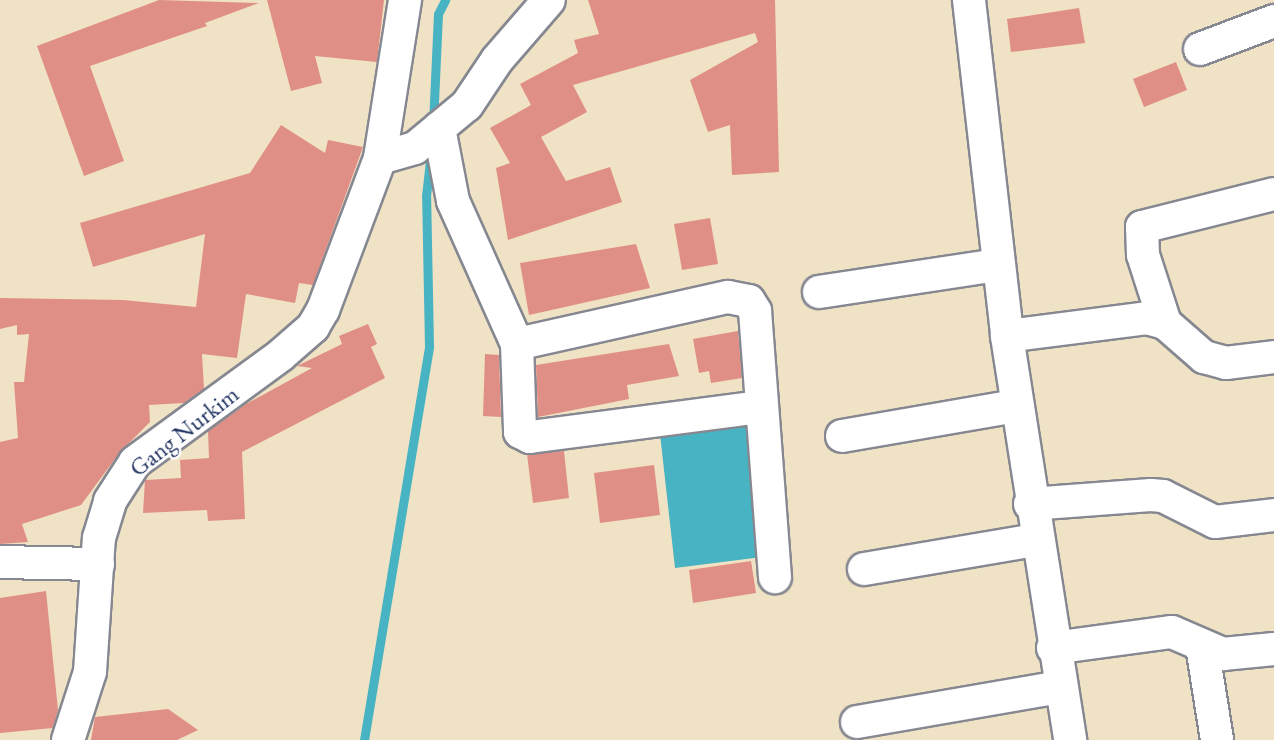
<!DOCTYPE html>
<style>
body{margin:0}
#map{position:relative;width:1274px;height:740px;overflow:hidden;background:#f0e2c4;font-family:"EB Garamond",serif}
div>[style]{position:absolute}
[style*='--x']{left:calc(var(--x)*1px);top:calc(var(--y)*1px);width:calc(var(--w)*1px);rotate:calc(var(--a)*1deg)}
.water>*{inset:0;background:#47b3c3}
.stream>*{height:9px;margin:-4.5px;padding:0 4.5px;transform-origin:4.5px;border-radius:4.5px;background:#47b3c3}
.building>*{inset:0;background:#e08f86}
.roads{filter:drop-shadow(2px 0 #868891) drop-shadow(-2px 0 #868891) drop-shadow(0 2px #868891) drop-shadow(0 -2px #868891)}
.street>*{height:32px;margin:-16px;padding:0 16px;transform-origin:16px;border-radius:16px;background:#fff}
span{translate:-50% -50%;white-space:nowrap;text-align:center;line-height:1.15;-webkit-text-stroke:5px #fff;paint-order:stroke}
.street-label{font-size:24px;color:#1b2f5e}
</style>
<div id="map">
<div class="water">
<div style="clip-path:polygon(754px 414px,770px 556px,675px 568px,659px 425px)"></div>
</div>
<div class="stream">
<div style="--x:433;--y:124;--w:110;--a:-87.4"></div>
<div style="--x:438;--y:14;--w:16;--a:-63"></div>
<div style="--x:364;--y:740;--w:399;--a:-80.6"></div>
<div style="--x:429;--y:346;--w:150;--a:-91.1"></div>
<div style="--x:426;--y:196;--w:44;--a:-83.5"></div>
</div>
<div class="building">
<div style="clip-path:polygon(159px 0,259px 3px,205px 23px,207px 26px,90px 66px,124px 161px,84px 176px,37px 46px)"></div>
<div style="clip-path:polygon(267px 0,384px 0,377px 62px,315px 56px,322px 83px,291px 91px)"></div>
<div style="clip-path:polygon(588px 0,775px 0,779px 172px,732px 175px,730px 125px,708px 132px,690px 80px,758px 42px,755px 33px,573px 85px,587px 112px,541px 137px,566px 181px,610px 167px,622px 202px,508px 240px,496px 168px,510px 163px,490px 128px,531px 105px,520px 84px,578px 53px,574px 40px,599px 34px)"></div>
<div style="clip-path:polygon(1079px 8px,1085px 43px,1011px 52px,1007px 19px)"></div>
<div style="clip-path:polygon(1176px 62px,1187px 90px,1144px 107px,1133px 79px)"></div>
<div style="clip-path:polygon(281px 125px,325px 153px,328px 140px,363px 147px,313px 285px,299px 283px,295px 303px,246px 294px,237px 358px,202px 354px,204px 389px,184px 403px,149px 405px,150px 422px,120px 452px,81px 505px,22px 524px,28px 542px,0 544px,0 442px,18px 438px,14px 382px,24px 382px,29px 334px,17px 335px,17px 325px,0 329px,0 298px,123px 300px,196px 307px,205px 234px,93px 267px,80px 223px,250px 173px)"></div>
<div style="clip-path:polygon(710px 218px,718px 264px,682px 270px,674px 224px)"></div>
<div style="clip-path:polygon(636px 244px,650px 288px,529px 315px,520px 263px)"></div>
<div style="clip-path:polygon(368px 324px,377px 344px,371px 347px,385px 378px,242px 452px,245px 519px,208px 521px,207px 510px,143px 513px,145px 480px,181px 478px,180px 460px,209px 458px,208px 431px,246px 404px,312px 368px,297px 366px,342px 344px,339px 336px)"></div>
<div style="clip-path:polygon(738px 331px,742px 378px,711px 383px,709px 371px,699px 373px,693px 339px)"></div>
<div style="clip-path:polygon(669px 344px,679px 376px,627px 385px,629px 399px,538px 417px,536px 365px)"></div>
<div style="clip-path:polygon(485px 354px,499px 355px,501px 417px,483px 416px)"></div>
<div style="clip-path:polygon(564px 451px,569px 498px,533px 503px,527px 454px)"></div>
<div style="clip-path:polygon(654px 465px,660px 515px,600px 523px,594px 473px)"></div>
<div style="clip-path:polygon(751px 561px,756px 593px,693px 603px,689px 570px)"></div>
<div style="clip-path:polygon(46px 591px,58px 710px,53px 728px,0 733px,0 598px)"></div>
<div style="clip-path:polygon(168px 709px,198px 730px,177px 740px,91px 740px,95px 717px)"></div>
</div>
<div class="roads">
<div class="street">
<div style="--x:969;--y:0;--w:338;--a:83.5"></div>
<div style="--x:1007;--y:336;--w:409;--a:81.1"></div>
<div style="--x:1200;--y:49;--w:79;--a:-20.7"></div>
<div style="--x:439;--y:128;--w:74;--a:79.1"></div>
<div style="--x:453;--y:201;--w:157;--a:65.9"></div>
<div style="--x:517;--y:344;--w:88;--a:88"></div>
<div style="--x:520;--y:432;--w:11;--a:27"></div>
<div style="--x:530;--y:437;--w:233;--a:-7.4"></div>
<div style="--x:380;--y:158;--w:36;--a:-16"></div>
<div style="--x:415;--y:148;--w:67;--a:-39.6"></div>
<div style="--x:467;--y:105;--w:54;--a:-56.3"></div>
<div style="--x:497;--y:60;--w:79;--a:-49.1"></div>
<div style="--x:819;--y:292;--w:181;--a:-8.6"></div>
<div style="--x:1165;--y:323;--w:71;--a:-107.9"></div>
<div style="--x:1143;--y:255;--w:28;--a:-92"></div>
<div style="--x:1142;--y:227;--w:136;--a:-14"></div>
<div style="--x:1007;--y:336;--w:141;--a:-7.3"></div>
<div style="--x:1147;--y:318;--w:19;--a:16"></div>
<div style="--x:1165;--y:323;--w:52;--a:41.1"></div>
<div style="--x:1204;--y:357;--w:23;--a:15"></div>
<div style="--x:1226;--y:363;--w:48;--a:-7.1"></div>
<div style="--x:517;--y:344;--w:216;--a:-12.6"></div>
<div style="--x:728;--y:297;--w:21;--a:11"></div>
<div style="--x:749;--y:301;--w:12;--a:59"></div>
<div style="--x:755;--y:311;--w:267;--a:85.7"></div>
<div style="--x:842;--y:436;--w:177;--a:-9.8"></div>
<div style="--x:1030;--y:504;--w:121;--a:-4.3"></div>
<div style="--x:1151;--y:495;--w:12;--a:5"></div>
<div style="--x:1163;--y:496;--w:58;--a:26.6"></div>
<div style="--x:1215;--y:522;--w:59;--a:-6.8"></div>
<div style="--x:0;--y:562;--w:98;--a:1.2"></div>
<div style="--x:864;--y:569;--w:174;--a:-9.6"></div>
<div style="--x:1202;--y:646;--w:95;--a:80.9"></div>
<div style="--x:1053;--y:648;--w:120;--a:-7.7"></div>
<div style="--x:1172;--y:632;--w:56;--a:23.3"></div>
<div style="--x:1223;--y:654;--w:51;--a:-5.6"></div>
<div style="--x:857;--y:722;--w:206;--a:-9.8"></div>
<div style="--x:68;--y:740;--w:71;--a:-72.1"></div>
<div style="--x:90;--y:672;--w:134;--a:-86.2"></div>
<div style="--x:99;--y:538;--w:39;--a:-73"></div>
<div style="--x:110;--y:501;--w:46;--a:-57.3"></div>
<div style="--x:135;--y:462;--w:181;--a:-36.2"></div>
<div style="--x:281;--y:355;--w:43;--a:-41.2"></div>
<div style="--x:313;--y:327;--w:20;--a:-60"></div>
<div style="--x:323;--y:310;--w:162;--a:-69.4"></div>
<div style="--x:380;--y:158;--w:160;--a:-81"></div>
</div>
</div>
<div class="street-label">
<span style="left:184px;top:431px;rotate:-38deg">Gang Nurkim</span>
</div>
</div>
